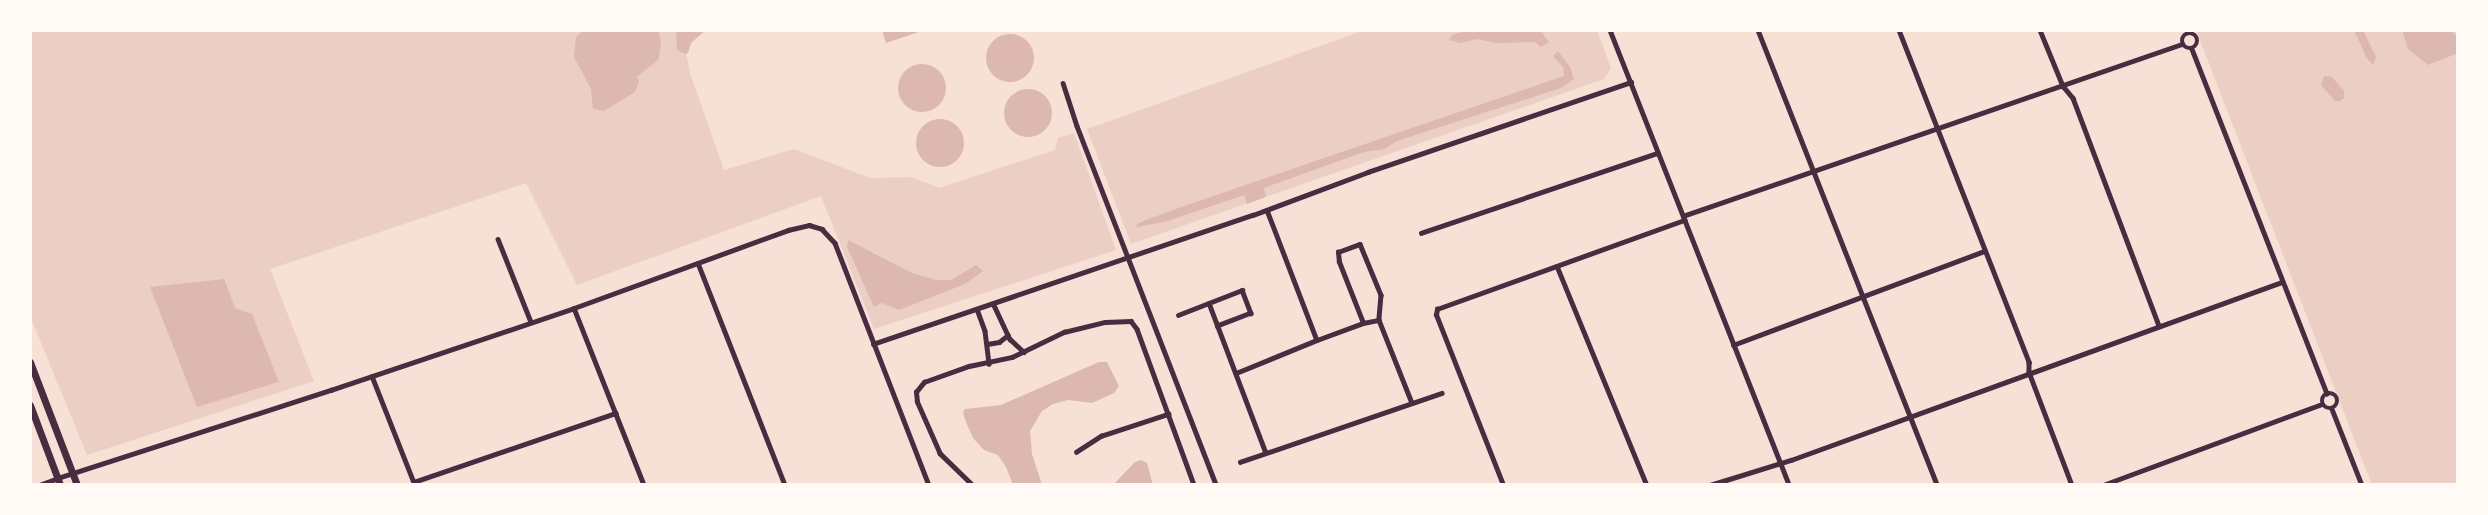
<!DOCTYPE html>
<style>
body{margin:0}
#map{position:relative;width:2488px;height:515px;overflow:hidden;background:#f7e1d7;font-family:Lato,sans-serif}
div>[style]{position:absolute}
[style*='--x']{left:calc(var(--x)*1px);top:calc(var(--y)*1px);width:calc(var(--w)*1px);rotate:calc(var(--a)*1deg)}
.green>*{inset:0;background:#ebcfc5}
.water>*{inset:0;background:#dcb8b0}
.round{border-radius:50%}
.minor>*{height:4.5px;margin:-2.25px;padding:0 2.25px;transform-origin:2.25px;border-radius:2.25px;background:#4a2c40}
.minor>.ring{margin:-2.25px;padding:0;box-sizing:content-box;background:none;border:4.5px solid #4a2c40;border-radius:50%}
.tertiary>*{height:5px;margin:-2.5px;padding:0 2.5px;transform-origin:2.5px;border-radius:2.5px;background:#4a2c40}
.primary>*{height:7px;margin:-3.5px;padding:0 3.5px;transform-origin:3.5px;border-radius:3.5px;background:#4a2c40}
span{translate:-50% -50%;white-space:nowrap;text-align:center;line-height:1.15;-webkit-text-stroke:4.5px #fffaf5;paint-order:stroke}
.frame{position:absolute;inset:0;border:32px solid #fffaf5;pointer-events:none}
</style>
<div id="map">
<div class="green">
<div style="clip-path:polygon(30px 30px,682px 30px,690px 73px,724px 170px,794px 149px,870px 178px,911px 177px,939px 188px,1055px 150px,1058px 138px,1074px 133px,1116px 250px,874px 329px,821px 196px,577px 285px,526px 183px,270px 269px,314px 381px,87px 455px,30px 316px)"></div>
<div style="clip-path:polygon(1365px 30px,1597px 30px,1611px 68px,1604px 79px,1131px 244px,1087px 129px)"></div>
<div style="clip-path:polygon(2196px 30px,2458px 30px,2458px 485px,2372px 485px)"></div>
</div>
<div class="water">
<div style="clip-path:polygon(584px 30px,658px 30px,661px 42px,659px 59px,637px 77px,639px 81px,635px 92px,604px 111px,593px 109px,591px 89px,574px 57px,576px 37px)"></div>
<div style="clip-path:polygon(676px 30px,706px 30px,691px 43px,688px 53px,685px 54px,677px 50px)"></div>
<div style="clip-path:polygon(882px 30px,925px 30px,886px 43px)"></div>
<div style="clip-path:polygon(1469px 30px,1540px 30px,1549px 42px,1541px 47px,1535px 42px,1496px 43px,1477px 39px,1460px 43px,1449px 40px,1452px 35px)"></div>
<div style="clip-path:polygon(2354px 30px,2363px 30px,2376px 57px,2373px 65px,2366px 57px)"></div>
<div style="clip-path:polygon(2402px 30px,2449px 30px,2458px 37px,2458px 53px,2428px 65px,2408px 49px)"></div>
<div class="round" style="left:986px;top:34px;width:48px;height:48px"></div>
<div style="clip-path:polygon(1558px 51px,1570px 67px,1574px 79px,1561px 88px,1397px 141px,1384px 149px,1364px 152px,1264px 188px,1266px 197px,1247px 204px,1244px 195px,1168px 221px,1137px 227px,1136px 225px,1143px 221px,1187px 205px,1564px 76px,1563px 67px,1553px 56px)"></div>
<div class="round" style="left:898px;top:64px;width:48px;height:48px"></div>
<div style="clip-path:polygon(2324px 76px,2332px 77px,2344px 91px,2344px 98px,2340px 101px,2335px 101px,2321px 85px)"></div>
<div class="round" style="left:1004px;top:89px;width:48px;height:48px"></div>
<div class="round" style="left:916px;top:119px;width:48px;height:48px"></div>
<div style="clip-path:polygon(848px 240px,912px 273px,936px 280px,951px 280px,976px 265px,983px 271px,965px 284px,899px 310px,882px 303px,874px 307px,847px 247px)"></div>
<div style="clip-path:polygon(224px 279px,235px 308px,252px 314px,279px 382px,197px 407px,150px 287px)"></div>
<div style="clip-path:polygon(1099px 362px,1107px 362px,1119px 386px,1114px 393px,1092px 403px,1068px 400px,1053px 404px,1042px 411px,1030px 431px,1032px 454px,1042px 485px,1013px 485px,1006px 467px,998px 455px,984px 450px,973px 438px,966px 422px,963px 413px,965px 409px,1001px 405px)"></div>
<div style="clip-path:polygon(1141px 460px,1147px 463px,1153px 485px,1113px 485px,1135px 462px)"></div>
</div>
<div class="minor">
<div style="--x:1610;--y:30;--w:489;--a:68.5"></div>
<div style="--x:1758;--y:30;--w:489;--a:68.5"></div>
<div style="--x:1899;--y:30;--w:357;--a:68.6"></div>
<div style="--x:2029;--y:362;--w:10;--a:90"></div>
<div style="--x:2029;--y:372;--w:121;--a:69.2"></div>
<div style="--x:2040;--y:30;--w:61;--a:67.7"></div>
<div style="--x:2063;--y:86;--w:16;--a:50"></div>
<div style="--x:2073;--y:98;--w:244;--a:69.3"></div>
<div class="ring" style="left:2182px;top:33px;width:11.5px;height:11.5px"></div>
<div style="--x:2192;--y:49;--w:370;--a:68.6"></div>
<div style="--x:1063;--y:83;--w:45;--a:72"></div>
<div style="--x:1077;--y:126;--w:385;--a:68.8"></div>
<div style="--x:1267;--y:210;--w:139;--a:69"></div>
<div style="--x:1683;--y:216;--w:528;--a:-19.02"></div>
<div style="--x:1421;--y:233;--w:250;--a:-18.7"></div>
<div style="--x:498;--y:239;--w:89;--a:68.3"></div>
<div style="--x:698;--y:263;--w:238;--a:68.6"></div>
<div style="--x:1557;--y:266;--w:237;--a:67.7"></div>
<div style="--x:993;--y:303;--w:40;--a:65"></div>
<div style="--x:1010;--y:339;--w:19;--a:43"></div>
<div style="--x:1209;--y:303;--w:160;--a:69.2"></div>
<div style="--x:574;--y:308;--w:190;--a:68.4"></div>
<div style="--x:977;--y:309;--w:23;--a:70"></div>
<div style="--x:985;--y:331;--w:33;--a:83"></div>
<div style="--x:1178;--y:315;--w:69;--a:-21.3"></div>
<div style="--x:1242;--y:290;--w:25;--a:69"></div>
<div style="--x:1251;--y:313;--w:36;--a:159"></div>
<div style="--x:1379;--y:320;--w:89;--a:68.3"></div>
<div style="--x:1363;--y:323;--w:66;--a:-111.5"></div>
<div style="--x:1339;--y:262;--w:10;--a:-96"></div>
<div style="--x:1338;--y:252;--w:23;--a:-20"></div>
<div style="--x:1360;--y:244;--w:55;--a:67.6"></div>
<div style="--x:1381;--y:295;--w:25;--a:95"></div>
<div style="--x:873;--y:344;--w:401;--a:-18.8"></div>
<div style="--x:1253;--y:215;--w:123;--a:-20.5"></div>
<div style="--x:1368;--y:172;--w:278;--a:-18.9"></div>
<div style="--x:987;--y:344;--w:12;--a:-9"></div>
<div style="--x:999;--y:342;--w:11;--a:-38"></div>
<div style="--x:1733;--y:345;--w:268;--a:-20.5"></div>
<div style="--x:1236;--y:373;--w:87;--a:-22.2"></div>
<div style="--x:1317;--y:340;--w:49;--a:-20.3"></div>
<div style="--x:1363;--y:323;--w:16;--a:-11"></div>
<div style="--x:372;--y:376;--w:117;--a:68.5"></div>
<div class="ring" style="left:2322px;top:393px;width:11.5px;height:11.5px"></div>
<div style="--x:2332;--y:409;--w:82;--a:68.5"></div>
<div style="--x:1076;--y:452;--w:30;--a:-33"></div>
<div style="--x:1101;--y:436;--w:71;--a:-18.2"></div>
<div style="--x:1240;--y:462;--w:213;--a:-18.9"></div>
<div style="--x:58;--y:478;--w:287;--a:-17.9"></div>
<div style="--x:331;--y:390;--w:256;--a:-18.6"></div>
<div style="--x:574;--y:308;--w:228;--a:-20"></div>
<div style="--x:788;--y:230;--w:22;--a:-13"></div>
<div style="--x:809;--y:225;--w:14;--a:17"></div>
<div style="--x:822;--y:229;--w:19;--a:47"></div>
<div style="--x:835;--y:243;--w:260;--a:68.8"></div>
<div style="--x:414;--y:482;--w:213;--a:-18.9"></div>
<div style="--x:972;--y:485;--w:45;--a:-135.9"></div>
<div style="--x:940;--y:454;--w:57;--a:-113.9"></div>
<div style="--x:917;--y:402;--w:10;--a:-96"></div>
<div style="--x:916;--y:392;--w:13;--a:-51"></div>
<div style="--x:924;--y:382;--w:48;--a:-19.6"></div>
<div style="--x:969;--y:366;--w:44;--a:-11.8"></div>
<div style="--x:1012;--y:357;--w:58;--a:-25.7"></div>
<div style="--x:1064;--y:332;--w:42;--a:-13.7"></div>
<div style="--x:1105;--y:322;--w:26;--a:-2"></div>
<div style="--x:1131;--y:321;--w:10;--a:53"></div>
<div style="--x:1137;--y:329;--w:166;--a:69.9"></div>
<div style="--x:1503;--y:485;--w:183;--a:-111.5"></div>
<div style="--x:1436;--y:315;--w:6;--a:-81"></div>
<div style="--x:1437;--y:309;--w:263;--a:-19.8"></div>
<div style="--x:1710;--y:485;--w:85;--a:-17.2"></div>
<div style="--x:1791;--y:460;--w:522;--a:-19.93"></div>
<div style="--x:2103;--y:485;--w:233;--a:-20.3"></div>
</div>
<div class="tertiary">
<div style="--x:39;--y:485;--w:20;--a:-20"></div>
</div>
<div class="primary">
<div style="--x:30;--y:362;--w:132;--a:69.1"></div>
<div style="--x:30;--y:405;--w:85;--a:69.4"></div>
</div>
<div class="frame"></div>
</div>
